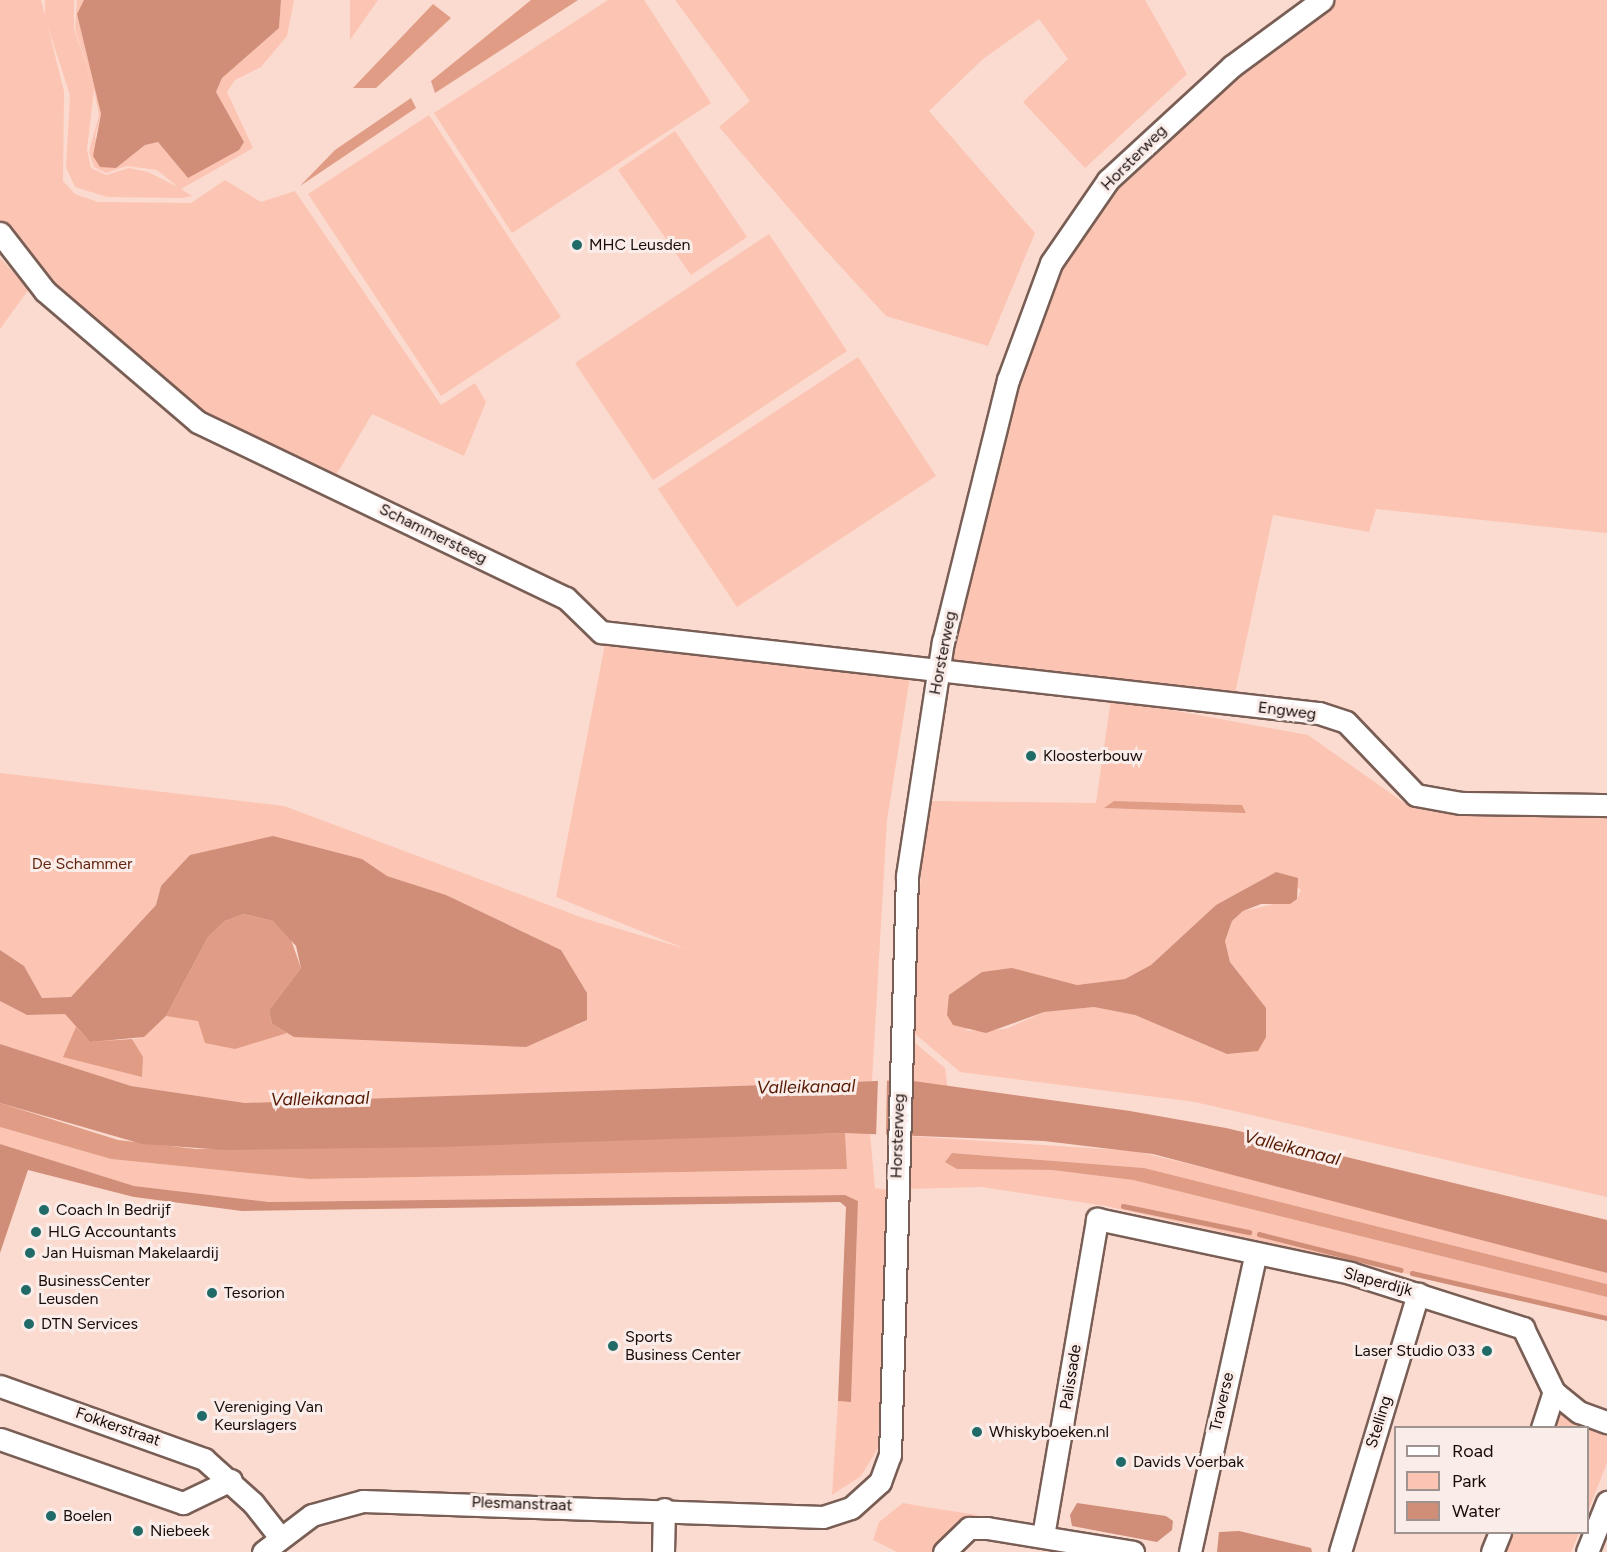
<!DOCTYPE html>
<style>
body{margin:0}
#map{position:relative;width:1607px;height:1552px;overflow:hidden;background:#fbdbd0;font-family:Figtree,sans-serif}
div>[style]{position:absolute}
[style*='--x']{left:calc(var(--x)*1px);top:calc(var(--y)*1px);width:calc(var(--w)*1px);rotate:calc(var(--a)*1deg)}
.green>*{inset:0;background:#fcc4b2}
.forest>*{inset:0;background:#e09c85}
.water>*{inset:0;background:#d08d77}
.pier>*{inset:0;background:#fbdbd0}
.stream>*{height:4.5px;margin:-2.25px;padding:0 2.25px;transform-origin:2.25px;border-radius:2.25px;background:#d08d77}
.roads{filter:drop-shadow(2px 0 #795e55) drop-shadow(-2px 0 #795e55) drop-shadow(0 2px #795e55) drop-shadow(0 -2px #795e55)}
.minor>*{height:21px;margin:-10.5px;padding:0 10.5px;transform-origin:10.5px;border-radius:10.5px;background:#fff}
.dots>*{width:16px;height:16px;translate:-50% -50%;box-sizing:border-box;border:3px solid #faede9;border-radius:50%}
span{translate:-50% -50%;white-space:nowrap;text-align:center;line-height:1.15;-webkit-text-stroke:6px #faede9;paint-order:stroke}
.street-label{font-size:16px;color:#160c08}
.poi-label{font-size:16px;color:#160c08}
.left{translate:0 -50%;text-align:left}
.right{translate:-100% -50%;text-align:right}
.park-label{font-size:16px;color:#632610}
.water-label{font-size:18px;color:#561a03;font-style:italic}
.legend{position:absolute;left:1394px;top:1426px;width:195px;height:108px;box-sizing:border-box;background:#faede9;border:2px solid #9f938f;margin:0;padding:8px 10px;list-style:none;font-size:18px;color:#160c08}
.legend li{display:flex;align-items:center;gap:12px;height:30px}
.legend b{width:30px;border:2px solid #9f938f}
</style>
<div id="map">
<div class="green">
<div style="clip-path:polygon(0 0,41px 0,64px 91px,63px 181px,75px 194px,98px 202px,191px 203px,225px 180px,261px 202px,295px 191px,441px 405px,475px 383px,486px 402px,464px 456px,372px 414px,332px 482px,193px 415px,47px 289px,0 227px)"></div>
<div style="clip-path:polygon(evenodd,45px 0,74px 0,74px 29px,92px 82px,75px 29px,77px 0,84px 0,77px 14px,101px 114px,95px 137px,116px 168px,145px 145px,158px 142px,188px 178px,244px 142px,216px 92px,222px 78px,279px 28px,281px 0,294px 0,287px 36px,261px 67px,235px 80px,227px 92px,253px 148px,181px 189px,192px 196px,183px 198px,107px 197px,75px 187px,66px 167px,70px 95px,45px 18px,45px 0,94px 89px,99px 115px,89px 152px,94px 167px,106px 173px,127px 166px,157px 170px,178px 187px,148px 172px,129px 168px,106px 175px,91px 168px,87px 150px,94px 89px)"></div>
<div style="clip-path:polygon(350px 0,378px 0,350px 40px)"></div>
<div style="clip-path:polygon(608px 0,644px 0,711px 103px,512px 233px,434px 113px)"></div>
<div style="clip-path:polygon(675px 0,1145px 0,1187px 74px,1085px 168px,1023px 102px,1068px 59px,1039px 19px,983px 59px,929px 111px,1035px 233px,988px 346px,886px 316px,818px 242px,719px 127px,750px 101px)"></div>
<div style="clip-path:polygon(1336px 0,1607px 0,1607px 533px,1376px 509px,1369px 532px,1273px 515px,1234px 698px,957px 666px,948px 653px,1040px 305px,1088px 216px,1147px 151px,1295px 27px)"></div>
<div style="clip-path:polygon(429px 115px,561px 317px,441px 396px,308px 194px)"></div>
<div style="clip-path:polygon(675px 131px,747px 237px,691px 275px,618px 170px)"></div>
<div style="clip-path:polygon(769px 234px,847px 351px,653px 480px,575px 363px)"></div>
<div style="clip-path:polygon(0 258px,29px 289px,0 329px)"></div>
<div style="clip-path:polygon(858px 357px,936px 476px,737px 607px,658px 489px)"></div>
<div style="clip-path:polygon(606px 639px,910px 677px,887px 820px,872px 1081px,245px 1103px,131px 1086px,0 1044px,0 1001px,27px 1015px,65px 1014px,120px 1042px,144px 1037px,166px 1016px,272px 1024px,294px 1037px,576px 1026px,587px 1020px,587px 993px,561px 950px,446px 895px,387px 876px,362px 859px,326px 852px,161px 886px,156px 905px,71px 997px,42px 998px,24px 966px,0 950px,0 773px,284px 806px,586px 919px,686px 949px,556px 897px)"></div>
<div style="clip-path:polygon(evenodd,1111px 699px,1308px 735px,1410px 807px,1607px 808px,1607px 1197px,1195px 1102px,960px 1072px,907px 1027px,928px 801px,1096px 803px,1111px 699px,1114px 801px,1241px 805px,1246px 812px,1105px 808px,1114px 801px,1111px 699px,1276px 872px,1301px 890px,1297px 899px,1243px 911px,1232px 921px,1225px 941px,1230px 962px,1241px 976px,1227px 1054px,1135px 1015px,1094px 1007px,1044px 1012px,1006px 1029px,966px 1031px,1012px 968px,1077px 985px,1125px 979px,1151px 965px,1216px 905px,1276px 872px)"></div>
<div style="clip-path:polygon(909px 1038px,945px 1068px,948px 1090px,906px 1080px)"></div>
<div style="clip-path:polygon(0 1127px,111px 1159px,309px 1179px,847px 1169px,845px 1133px,870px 1133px,875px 1188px,889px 1190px,878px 1448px,861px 1476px,832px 1495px,838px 1401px,851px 1402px,858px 1201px,845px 1195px,269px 1202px,134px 1186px,0 1144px)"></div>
<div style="clip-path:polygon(908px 1136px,1135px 1151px,1380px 1210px,1607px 1273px,1607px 1284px,1144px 1168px,953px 1153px,957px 1169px,1052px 1170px,1133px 1180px,1607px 1297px,1607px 1319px,1106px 1206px,982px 1187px,907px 1189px)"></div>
<div style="clip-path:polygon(1558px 1411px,1607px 1430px,1607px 1463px,1588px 1511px,1588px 1428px,1552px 1428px)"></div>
<div style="clip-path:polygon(903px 1503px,925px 1507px,978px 1515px,956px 1526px,933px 1552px,897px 1552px,873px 1540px,879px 1522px)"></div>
<div style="clip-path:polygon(1511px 1533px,1511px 1532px,1579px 1533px,1571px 1552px,1504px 1552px)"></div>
</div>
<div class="forest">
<div style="clip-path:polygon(531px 0,578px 0,435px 93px,431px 81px)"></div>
<div style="clip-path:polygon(433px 4px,451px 18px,376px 88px,353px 88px)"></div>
<div style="clip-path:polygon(411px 98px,416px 108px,300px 186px,335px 150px)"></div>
<div style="clip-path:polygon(1114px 801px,1242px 805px,1246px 813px,1104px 808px)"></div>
<div style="clip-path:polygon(244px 914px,273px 921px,288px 931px,301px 968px,269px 1010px,272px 1024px,287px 1033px,235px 1049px,205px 1043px,198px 1021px,166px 1016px,208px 937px,225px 921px)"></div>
<div style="clip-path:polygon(76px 1027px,90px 1042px,132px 1039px,143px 1057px,142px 1077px,63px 1057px)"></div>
<div style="clip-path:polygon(0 1103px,118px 1140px,196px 1149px,845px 1133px,847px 1169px,309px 1179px,111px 1159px,0 1127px)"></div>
<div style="clip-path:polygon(952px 1153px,1144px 1168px,1607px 1284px,1607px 1297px,1133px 1180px,1052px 1170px,957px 1169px,945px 1162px)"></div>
</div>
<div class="water">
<div style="clip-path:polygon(84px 0,281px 0,279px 28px,222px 78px,216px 92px,244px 142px,239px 150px,188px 178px,158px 142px,145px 145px,116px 168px,100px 167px,93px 156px,101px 114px,77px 14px)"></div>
<div style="clip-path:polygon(273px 836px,362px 859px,387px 876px,446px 895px,561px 950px,587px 993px,587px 1020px,526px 1047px,294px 1037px,272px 1024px,269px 1010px,301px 968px,296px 946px,273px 921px,244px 914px,225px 921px,208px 937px,166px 1016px,144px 1037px,90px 1042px,65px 1014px,27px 1015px,0 1001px,0 950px,24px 966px,42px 998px,71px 997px,156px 905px,161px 886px,190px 855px)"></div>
<div style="clip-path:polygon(1276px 872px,1298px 878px,1297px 899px,1290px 904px,1261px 904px,1243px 911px,1232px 921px,1225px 941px,1230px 962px,1266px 1008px,1266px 1037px,1258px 1051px,1227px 1054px,1135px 1015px,1094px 1007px,1044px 1012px,986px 1033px,953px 1025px,947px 1015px,949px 995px,982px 972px,1012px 968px,1077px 985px,1125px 979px,1151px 965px,1216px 905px)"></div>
<div style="clip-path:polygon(0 1044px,131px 1086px,245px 1103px,906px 1080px,1130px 1111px,1226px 1128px,1607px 1220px,1607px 1273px,1153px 1154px,1044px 1141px,845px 1133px,439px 1147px,226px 1150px,142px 1144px,0 1103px)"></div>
<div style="clip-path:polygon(0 1144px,134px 1186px,269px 1202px,845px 1195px,858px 1201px,851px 1402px,838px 1401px,846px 1207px,840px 1202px,242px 1211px,134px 1197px,28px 1170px,0 1253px)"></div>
<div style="clip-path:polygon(1077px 1503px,1166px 1516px,1173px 1521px,1172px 1530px,1157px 1542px,1072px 1526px,1070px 1515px)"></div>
<div style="clip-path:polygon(1239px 1531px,1311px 1548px,1312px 1552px,1217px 1552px,1219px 1532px)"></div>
</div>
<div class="pier">
<div style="clip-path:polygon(878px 1078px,887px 1078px,886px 1137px,876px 1137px)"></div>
</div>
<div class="stream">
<div style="--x:1123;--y:1206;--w:129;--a:11.7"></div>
<div style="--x:1259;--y:1234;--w:146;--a:14.2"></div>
<div style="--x:1412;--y:1273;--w:200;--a:13"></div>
</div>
<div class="roads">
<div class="minor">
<div style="--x:0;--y:233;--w:73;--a:52.2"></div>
<div style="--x:45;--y:291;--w:201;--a:40.6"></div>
<div style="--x:198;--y:422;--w:408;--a:25.6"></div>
<div style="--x:566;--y:598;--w:49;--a:44.2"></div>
<div style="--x:601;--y:632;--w:723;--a:6.44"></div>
<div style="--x:1319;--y:713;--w:28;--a:18"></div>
<div style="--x:1346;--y:722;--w:101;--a:46.2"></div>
<div style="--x:1416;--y:795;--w:46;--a:10.1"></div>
<div style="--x:1461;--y:803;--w:146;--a:0.8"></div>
<div style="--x:0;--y:1386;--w:217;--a:19.7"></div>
<div style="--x:204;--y:1459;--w:66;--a:41.9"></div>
<div style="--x:253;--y:1503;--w:42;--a:51.8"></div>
<div style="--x:1542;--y:1428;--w:38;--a:-72"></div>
<div style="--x:0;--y:1439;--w:194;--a:19.3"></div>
<div style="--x:183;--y:1503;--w:53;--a:-25.6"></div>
<div style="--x:1043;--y:1536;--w:322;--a:-80.3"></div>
<div style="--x:1097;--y:1219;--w:259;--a:12"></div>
<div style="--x:1350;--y:1273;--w:182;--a:17.6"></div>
<div style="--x:1523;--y:1328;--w:71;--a:64.2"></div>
<div style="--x:1554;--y:1392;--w:32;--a:39"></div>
<div style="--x:1579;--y:1412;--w:30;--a:20"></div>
<div style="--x:263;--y:1552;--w:61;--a:-37.1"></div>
<div style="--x:312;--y:1515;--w:53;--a:-15.4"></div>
<div style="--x:363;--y:1501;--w:460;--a:2"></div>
<div style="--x:823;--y:1517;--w:29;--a:-18"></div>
<div style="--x:851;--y:1508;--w:39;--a:-42"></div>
<div style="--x:880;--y:1482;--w:29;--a:-70"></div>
<div style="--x:890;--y:1455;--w:579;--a:-88.32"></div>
<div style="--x:907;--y:876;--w:237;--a:-81.3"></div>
<div style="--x:943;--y:642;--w:270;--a:-76.1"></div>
<div style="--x:1008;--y:380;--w:125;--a:-69.8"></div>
<div style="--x:1051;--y:263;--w:101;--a:-55.5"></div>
<div style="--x:1108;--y:180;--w:168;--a:-42.6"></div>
<div style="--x:1232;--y:66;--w:112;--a:-36.3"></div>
<div style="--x:663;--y:1552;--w:43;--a:-88.7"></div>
<div style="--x:944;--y:1552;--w:35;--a:-44"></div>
<div style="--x:969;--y:1528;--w:18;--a:0"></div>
<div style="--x:987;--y:1528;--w:148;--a:9.3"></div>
<div style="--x:1190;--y:1552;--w:306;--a:-77.6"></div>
<div style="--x:1340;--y:1552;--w:270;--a:-73.2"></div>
<div style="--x:1492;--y:1552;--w:22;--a:-68"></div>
<div style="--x:1587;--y:1552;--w:54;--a:-68.2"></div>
</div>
</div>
<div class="dots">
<div style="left:577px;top:245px;background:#206b67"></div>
<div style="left:1031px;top:756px;background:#206b67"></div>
<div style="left:44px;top:1210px;background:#206b67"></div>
<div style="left:36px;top:1232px;background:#206b67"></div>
<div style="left:30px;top:1253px;background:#206b67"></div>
<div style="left:26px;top:1290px;background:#206b67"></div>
<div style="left:212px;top:1293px;background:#206b67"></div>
<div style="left:29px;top:1324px;background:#206b67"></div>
<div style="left:613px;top:1346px;background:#206b67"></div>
<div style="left:1487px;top:1351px;background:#206b67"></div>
<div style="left:202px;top:1416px;background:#206b67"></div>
<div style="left:977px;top:1432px;background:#206b67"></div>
<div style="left:1121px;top:1462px;background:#206b67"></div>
<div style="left:51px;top:1516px;background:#206b67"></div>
<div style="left:138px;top:1531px;background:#206b67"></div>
</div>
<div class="street-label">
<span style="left:1134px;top:158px;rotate:-45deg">Horsterweg</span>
<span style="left:433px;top:534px;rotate:26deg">Schammersteeg</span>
<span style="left:943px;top:653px;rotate:-79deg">Horsterweg</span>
<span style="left:1287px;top:711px;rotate:7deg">Engweg</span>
<span style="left:898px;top:1136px;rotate:-88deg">Horsterweg</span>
<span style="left:1378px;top:1282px;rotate:15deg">Slaperdijk</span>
<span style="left:1071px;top:1377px;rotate:-81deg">Palissade</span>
<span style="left:1222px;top:1402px;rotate:-77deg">Traverse</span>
<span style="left:1379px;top:1422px;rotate:-73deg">Stelling</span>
<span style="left:118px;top:1427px;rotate:19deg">Fokkerstraat</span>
<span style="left:522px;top:1504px;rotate:2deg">Plesmanstraat</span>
</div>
<div class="poi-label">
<span class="left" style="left:589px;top:245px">MHC Leusden</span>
<span class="left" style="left:1043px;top:756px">Kloosterbouw</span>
<span class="left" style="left:56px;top:1210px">Coach In Bedrijf</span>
<span class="left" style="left:48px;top:1232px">HLG Accountants</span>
<span class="left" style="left:42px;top:1253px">Jan Huisman Makelaardij</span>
<span class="left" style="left:38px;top:1290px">BusinessCenter<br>Leusden</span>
<span class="left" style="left:224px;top:1293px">Tesorion</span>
<span class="left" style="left:41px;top:1324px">DTN Services</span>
<span class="left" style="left:625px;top:1346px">Sports<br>Business Center</span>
<span class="right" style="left:1475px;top:1351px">Laser Studio 033</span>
<span class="left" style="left:214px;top:1416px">Vereniging Van<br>Keurslagers</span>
<span class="left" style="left:989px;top:1432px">Whiskyboeken.nl</span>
<span class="left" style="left:1133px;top:1462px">Davids Voerbak</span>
<span class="left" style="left:63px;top:1516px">Boelen</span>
<span class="left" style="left:150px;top:1531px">Niebeek</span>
</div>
<div class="park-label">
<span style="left:82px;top:864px">De Schammer</span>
</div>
<div class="water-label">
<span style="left:806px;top:1087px;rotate:-1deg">Valleikanaal</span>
<span style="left:320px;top:1099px;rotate:-1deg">Valleikanaal</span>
<span style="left:1292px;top:1148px;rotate:14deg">Valleikanaal</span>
</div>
<ul class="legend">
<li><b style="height:8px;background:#fff"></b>Road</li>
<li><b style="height:16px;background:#fcc4b2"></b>Park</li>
<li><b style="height:16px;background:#d08d77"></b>Water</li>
</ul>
</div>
